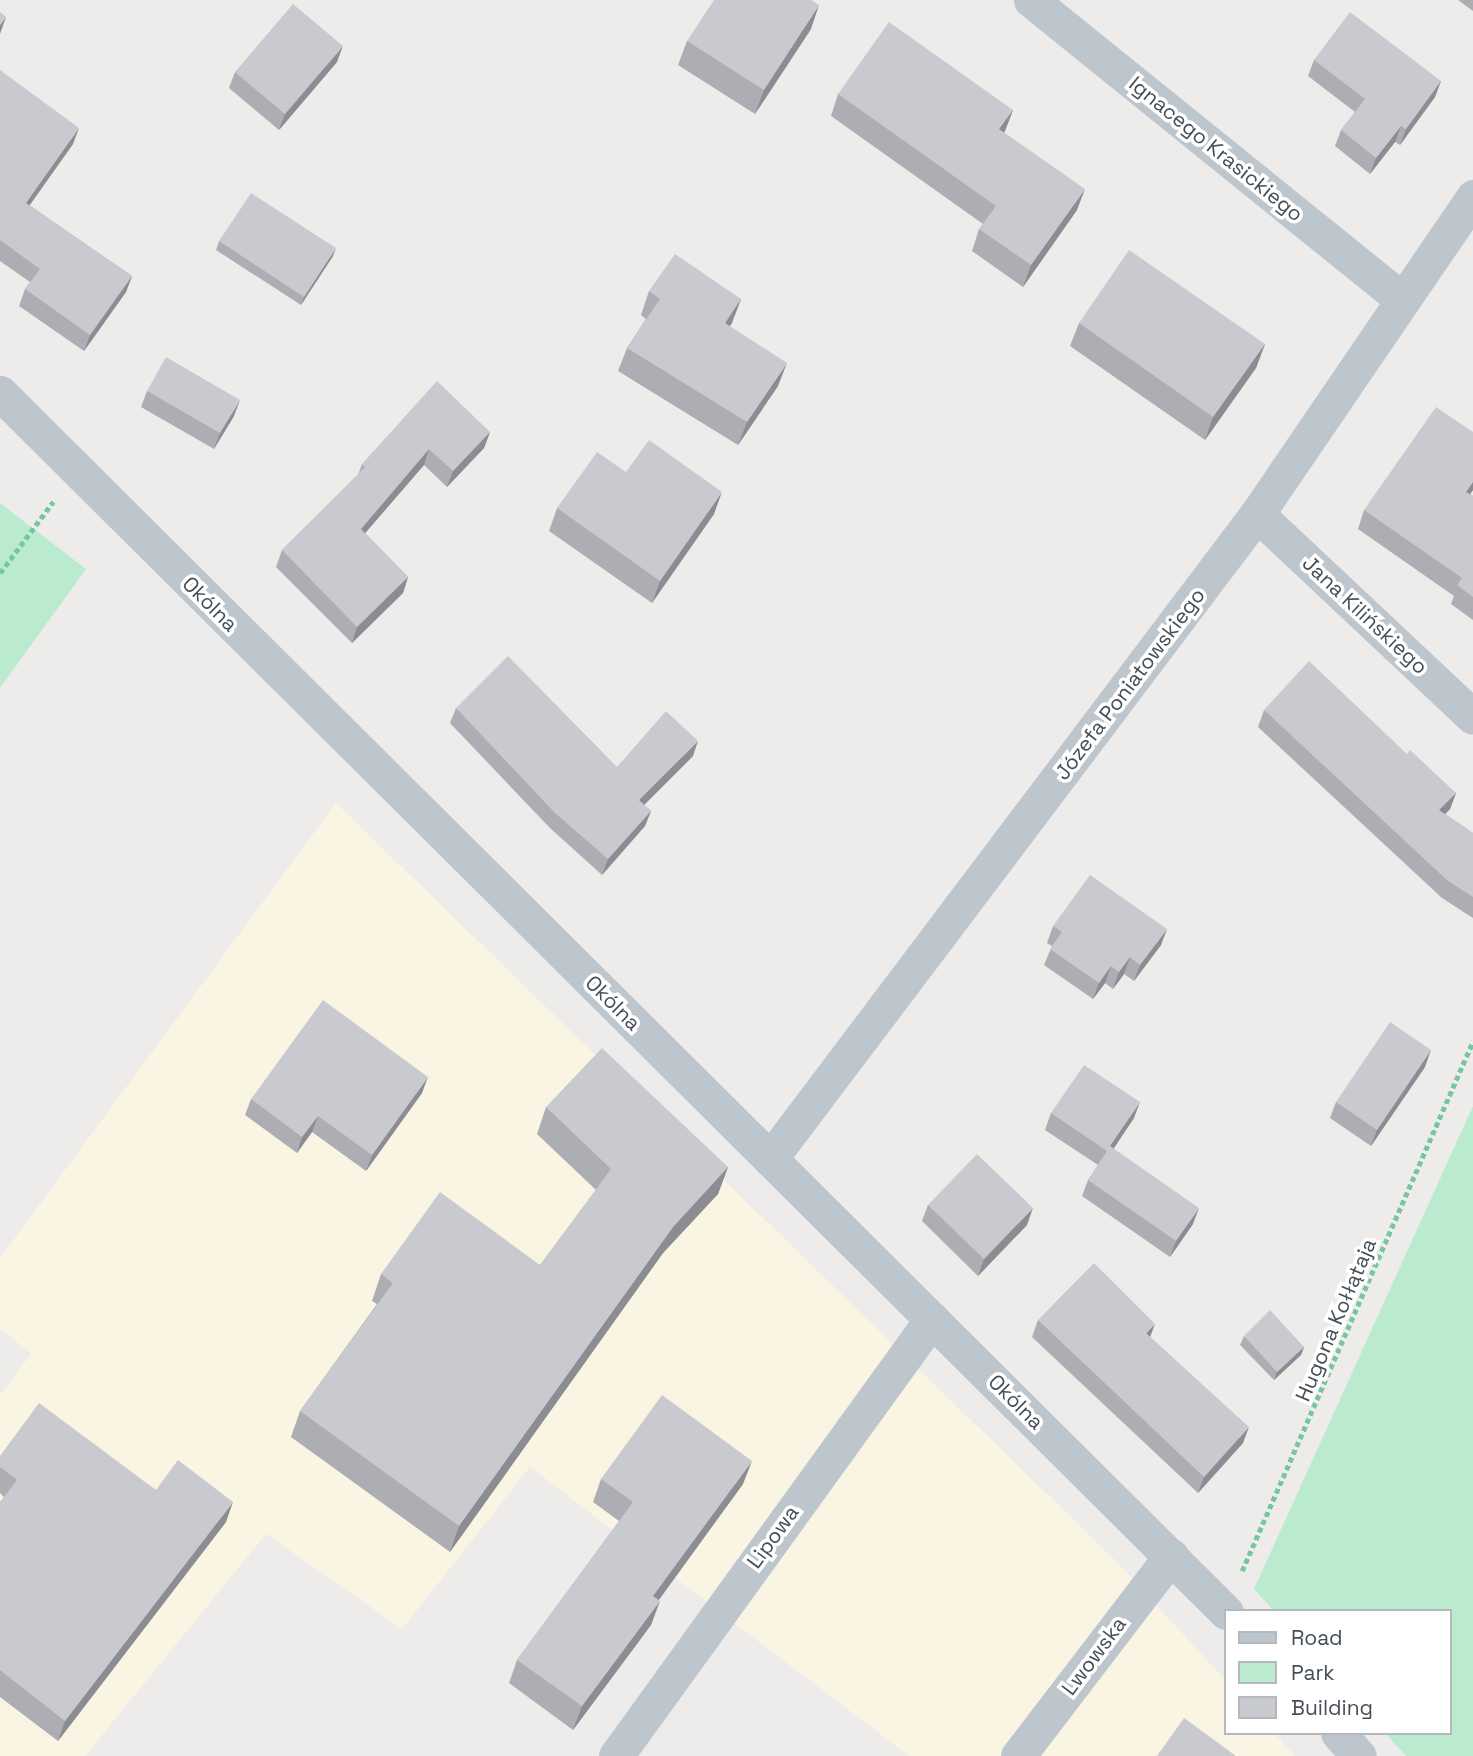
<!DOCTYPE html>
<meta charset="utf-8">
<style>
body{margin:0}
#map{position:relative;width:1473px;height:1756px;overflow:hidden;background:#eeebeb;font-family:"Space Grotesk",sans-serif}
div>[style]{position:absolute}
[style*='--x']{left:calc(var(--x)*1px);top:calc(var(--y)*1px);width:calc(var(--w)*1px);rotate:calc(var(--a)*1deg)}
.commercial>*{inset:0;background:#faf4e3}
.green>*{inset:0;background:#baebce}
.path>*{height:4.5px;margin-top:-2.25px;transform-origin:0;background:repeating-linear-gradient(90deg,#74c7a1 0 5px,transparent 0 8.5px)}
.minor>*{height:35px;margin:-17.5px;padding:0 17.5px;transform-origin:17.5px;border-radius:17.5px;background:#bdc5cd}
.wall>*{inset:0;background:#acaeb3}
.shaded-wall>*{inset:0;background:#8c8d92}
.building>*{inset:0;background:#c8cad0}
span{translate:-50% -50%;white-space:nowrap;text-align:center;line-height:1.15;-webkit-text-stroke:7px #fff;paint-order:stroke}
.street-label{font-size:21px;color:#454e57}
.legend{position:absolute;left:1224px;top:1609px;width:228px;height:126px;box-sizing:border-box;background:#fff;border:2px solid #b5b8bc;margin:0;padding:9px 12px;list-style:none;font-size:21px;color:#454e57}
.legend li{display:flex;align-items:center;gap:14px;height:35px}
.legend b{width:35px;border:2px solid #b5b8bc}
</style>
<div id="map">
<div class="commercial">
<div style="clip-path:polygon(336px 803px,1117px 1562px,1226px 1681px,1226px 1733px,1274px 1733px,1295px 1756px,909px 1756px,530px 1467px,402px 1629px,266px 1534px,85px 1756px,0 1756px,0 1395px,31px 1354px,0 1328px,0 1258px)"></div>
</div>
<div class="green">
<div style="clip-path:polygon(0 503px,86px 569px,0 688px)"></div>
<div style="clip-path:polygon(1473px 1106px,1473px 1756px,1406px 1756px,1385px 1733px,1450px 1733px,1450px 1611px,1274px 1611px,1254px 1589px)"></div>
</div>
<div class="path">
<div style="--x:0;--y:573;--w:89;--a:-53.3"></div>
<div style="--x:1242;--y:1571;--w:578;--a:-66.45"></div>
</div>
<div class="minor">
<div style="--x:1031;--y:0;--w:476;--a:38.9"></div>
<div style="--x:0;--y:393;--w:1729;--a:44.84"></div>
<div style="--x:1257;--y:514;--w:296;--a:43.2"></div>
<div style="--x:770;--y:1159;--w:808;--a:-52.95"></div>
<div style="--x:1257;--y:514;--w:384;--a:-55.7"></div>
<div style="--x:1338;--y:1733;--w:31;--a:48"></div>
<div style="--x:616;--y:1756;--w:539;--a:-54.13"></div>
<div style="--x:1018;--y:1756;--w:252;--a:-52.6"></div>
</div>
<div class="wall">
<div style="clip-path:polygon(1458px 0,1473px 0,1473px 11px)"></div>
<div style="clip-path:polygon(811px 29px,755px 114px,678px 65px,687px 41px)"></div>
<div style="clip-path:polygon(1314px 60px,1441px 81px,1435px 97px,1400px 145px,1395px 142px,1370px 174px,1335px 146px,1341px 130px,1355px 112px,1308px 76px)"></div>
<div style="clip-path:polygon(337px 62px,279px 130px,229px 88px,235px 72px)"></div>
<div style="clip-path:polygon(0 70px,73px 144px,29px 205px,132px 276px,126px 292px,84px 351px,19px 306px,25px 289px,30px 282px,0 261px)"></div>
<div style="clip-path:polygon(838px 94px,1013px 110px,1004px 133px,1077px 210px,1023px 287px,972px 251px,979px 229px,983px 224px,831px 116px)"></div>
<div style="clip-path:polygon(219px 241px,333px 256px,301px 305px,216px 250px)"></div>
<div style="clip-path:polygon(649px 291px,741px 299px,730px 326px,778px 386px,738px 445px,618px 371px,627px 348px,646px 319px,641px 315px)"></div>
<div style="clip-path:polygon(1079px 323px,1265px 344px,1256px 368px,1205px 440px,1070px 346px)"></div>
<div style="clip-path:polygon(147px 391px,234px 416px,214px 449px,141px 407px)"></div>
<div style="clip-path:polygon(490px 432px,484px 448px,447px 487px,424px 465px,365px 533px,408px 577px,403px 593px,352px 643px,276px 567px,282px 550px,358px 475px,362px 464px)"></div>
<div style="clip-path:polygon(1473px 432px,1473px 490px,1470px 494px,1473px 496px,1473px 620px,1451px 604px,1454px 596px,1358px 529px,1364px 510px)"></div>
<div style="clip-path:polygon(626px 472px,714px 514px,652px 603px,549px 531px,557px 508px)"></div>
<div style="clip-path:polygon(456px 708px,617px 767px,693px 756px,644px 805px,651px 811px,645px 826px,602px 875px,550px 828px,450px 723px)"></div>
<div style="clip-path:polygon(1264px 710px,1407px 754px,1456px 793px,1450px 809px,1445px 814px,1473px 833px,1473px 918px,1442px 898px,1258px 727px)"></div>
<div style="clip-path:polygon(1053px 926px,1161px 945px,1134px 981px,1124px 974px,1113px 989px,1105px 983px,1093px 999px,1044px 965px,1052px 946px,1047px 943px)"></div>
<div style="clip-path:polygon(1425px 1067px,1371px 1146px,1330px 1118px,1336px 1102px)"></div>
<div style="clip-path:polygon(422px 1093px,366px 1171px,312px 1132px,297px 1153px,245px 1115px,251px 1099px)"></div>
<div style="clip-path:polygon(546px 1107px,728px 1167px,718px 1194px,663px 1253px,450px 1552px,291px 1437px,300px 1411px,377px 1304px,372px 1301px,381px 1274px,540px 1265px,596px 1190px,537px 1134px)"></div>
<div style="clip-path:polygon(1051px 1113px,1134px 1118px,1113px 1149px,1193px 1224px,1170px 1257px,1082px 1196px,1088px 1180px,1098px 1165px,1045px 1130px)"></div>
<div style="clip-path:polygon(928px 1205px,1027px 1225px,978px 1276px,922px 1221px)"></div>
<div style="clip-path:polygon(1038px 1320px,1150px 1337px,1243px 1443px,1198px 1493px,1032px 1337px)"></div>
<div style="clip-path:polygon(1244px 1336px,1304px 1347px,1301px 1355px,1274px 1380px,1240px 1345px)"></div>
<div style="clip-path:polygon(0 1456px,156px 1490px,226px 1522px,58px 1741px,0 1697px,0 1502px,4px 1497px,0 1493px)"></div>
<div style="clip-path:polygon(601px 1479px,743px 1484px,659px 1600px,651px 1625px,573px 1730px,509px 1683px,517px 1660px,619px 1521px,593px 1502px)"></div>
</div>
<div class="shaded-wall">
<div style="clip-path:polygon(819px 5px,811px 29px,755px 114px,764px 90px)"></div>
<div style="clip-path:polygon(6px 17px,0 34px,0 25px)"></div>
<div style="clip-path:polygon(343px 46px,337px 62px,279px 130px,285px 114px)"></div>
<div style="clip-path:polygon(1441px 81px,1435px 97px,1400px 145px,1406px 129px)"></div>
<div style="clip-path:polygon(1013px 110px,1005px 131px,991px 150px,999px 129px)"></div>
<div style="clip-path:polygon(1401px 126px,1395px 142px,1370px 174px,1376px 158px)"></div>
<div style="clip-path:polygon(79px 128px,73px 144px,20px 219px,26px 203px)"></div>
<div style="clip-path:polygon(1085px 189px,1077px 210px,1023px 287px,1031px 265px)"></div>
<div style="clip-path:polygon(336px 248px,333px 256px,301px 305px,304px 297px)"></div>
<div style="clip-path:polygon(132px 276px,126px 292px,84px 351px,90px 335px)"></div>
<div style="clip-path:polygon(741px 299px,732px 323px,716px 347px,725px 323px)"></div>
<div style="clip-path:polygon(1265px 344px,1256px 368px,1205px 440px,1213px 417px)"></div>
<div style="clip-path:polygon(787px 363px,778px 386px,738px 445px,747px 422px)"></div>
<div style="clip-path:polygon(240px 400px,234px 416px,214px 449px,220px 433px)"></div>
<div style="clip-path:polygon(490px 432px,484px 448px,447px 487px,453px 471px)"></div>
<div style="clip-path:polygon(429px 449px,424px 465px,355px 545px,361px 529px)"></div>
<div style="clip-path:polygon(1473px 482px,1473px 490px,1459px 510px,1466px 492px)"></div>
<div style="clip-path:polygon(722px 492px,714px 514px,652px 603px,660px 581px)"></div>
<div style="clip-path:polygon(408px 577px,403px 593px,352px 643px,357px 627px)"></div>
<div style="clip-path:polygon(698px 741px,693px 756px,634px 815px,639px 800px)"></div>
<div style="clip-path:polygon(1456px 793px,1450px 809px,1433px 827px,1439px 810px)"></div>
<div style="clip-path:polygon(651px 811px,645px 826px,602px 875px,608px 859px)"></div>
<div style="clip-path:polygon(1167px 929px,1161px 945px,1134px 981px,1140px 965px)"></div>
<div style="clip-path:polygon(1130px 957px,1124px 974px,1113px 989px,1119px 972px)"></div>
<div style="clip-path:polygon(1111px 966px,1105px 983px,1093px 999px,1099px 983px)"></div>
<div style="clip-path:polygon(1431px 1050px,1425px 1067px,1371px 1146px,1377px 1130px)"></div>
<div style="clip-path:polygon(428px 1077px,422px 1093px,366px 1171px,372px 1155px)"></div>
<div style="clip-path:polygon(1140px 1102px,1134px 1118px,1104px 1163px,1110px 1146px)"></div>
<div style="clip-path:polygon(318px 1116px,312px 1132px,297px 1153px,302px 1137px)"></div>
<div style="clip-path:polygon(728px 1167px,718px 1194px,663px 1253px,450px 1552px,459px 1526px,673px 1227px)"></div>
<div style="clip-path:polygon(1033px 1208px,1027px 1225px,978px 1276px,984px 1259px)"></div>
<div style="clip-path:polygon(1199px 1208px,1193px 1224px,1170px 1257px,1176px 1241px)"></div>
<div style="clip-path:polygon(1155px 1324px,1149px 1340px,1146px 1333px)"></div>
<div style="clip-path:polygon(1304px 1347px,1301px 1355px,1274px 1380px,1277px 1372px)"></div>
<div style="clip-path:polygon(1249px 1427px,1243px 1443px,1198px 1493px,1204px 1477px)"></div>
<div style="clip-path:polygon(752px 1461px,743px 1484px,644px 1620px,653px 1596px)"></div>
<div style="clip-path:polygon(233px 1502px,226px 1522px,58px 1741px,65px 1721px)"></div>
<div style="clip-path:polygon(660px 1601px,651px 1625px,573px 1730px,582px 1706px)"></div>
</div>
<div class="building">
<div style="clip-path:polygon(714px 0,811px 0,819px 5px,764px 90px,687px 41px)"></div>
<div style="clip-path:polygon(293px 4px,343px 46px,285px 114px,235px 72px)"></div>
<div style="clip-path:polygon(0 12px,6px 17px,0 25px)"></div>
<div style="clip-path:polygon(1350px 12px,1441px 81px,1406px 129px,1401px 126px,1376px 158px,1341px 130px,1365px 99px,1314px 60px)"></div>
<div style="clip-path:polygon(889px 22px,1013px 110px,999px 129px,1085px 189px,1031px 265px,979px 229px,996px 206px,838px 94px)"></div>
<div style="clip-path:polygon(0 70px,79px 128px,26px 203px,132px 276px,90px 335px,25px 289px,40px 269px,0 240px)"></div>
<div style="clip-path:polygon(251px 193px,336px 248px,304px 297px,219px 241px)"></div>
<div style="clip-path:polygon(1129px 250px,1265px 344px,1213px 417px,1079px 323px)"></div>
<div style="clip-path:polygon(675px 254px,741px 299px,725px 323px,787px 363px,747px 422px,627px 348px,660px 299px,649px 291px)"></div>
<div style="clip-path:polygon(166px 357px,240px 400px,220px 433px,147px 391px)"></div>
<div style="clip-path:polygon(437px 381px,490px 432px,453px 471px,429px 449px,361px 529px,408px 577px,357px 627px,282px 550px,365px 467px,362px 464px)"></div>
<div style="clip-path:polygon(1436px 407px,1473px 432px,1473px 482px,1466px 492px,1473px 496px,1473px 597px,1457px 585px,1462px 578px,1364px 510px)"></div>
<div style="clip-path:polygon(649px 440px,722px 492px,660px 581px,557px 508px,597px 452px,626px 472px)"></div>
<div style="clip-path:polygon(508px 656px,617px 767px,666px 711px,698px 741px,639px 800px,651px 811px,608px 859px,555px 813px,456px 708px)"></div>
<div style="clip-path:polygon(1309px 661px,1407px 754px,1410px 750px,1456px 793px,1439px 810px,1473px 833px,1473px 897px,1448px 881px,1264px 710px)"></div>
<div style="clip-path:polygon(1090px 875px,1167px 929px,1140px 965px,1130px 957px,1119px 972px,1111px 966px,1099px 983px,1050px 949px,1062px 932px,1053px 926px)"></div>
<div style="clip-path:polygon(323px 1000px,428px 1077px,372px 1155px,318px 1116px,302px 1137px,251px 1099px)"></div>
<div style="clip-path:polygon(1390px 1022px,1431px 1050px,1377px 1130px,1336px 1102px)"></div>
<div style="clip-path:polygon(602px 1048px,728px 1167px,673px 1227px,459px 1526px,300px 1411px,393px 1283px,381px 1274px,440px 1192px,540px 1265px,611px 1169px,546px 1107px)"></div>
<div style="clip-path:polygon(1084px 1065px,1140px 1102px,1110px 1146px,1199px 1208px,1176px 1241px,1088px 1180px,1109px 1148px,1107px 1151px,1051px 1113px)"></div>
<div style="clip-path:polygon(977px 1154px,1033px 1208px,984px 1259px,928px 1205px)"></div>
<div style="clip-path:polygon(1094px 1263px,1155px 1324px,1146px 1333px,1249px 1427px,1204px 1477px,1038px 1320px)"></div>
<div style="clip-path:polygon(1270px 1310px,1304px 1347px,1277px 1372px,1244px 1336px)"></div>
<div style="clip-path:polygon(662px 1395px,752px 1461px,653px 1596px,660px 1601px,582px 1706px,517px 1660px,633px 1502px,601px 1479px)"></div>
<div style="clip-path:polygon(39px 1403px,156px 1490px,178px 1460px,233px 1502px,65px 1721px,0 1670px,0 1502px,17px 1480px,0 1467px,0 1456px)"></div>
<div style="clip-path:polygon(1184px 1718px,1236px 1756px,1157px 1756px)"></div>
</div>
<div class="street-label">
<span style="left:1216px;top:149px;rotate:39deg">Ignacego Krasickiego</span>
<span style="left:210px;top:604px;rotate:45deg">Okólna</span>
<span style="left:1365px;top:615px;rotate:43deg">Jana Kilińskiego</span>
<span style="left:1130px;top:684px;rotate:-53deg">Józefa Poniatowskiego</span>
<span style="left:613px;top:1003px;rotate:45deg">Okólna</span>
<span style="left:1336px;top:1320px;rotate:-67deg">Hugona Kołłątaja</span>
<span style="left:1016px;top:1402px;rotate:45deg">Okólna</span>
<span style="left:773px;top:1537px;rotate:-54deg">Lipowa</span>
<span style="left:1094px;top:1656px;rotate:-53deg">Lwowska</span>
</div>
<ul class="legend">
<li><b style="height:9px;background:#bdc5cd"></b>Road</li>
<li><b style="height:19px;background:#baebce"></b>Park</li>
<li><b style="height:19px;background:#c8cad0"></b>Building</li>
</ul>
</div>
